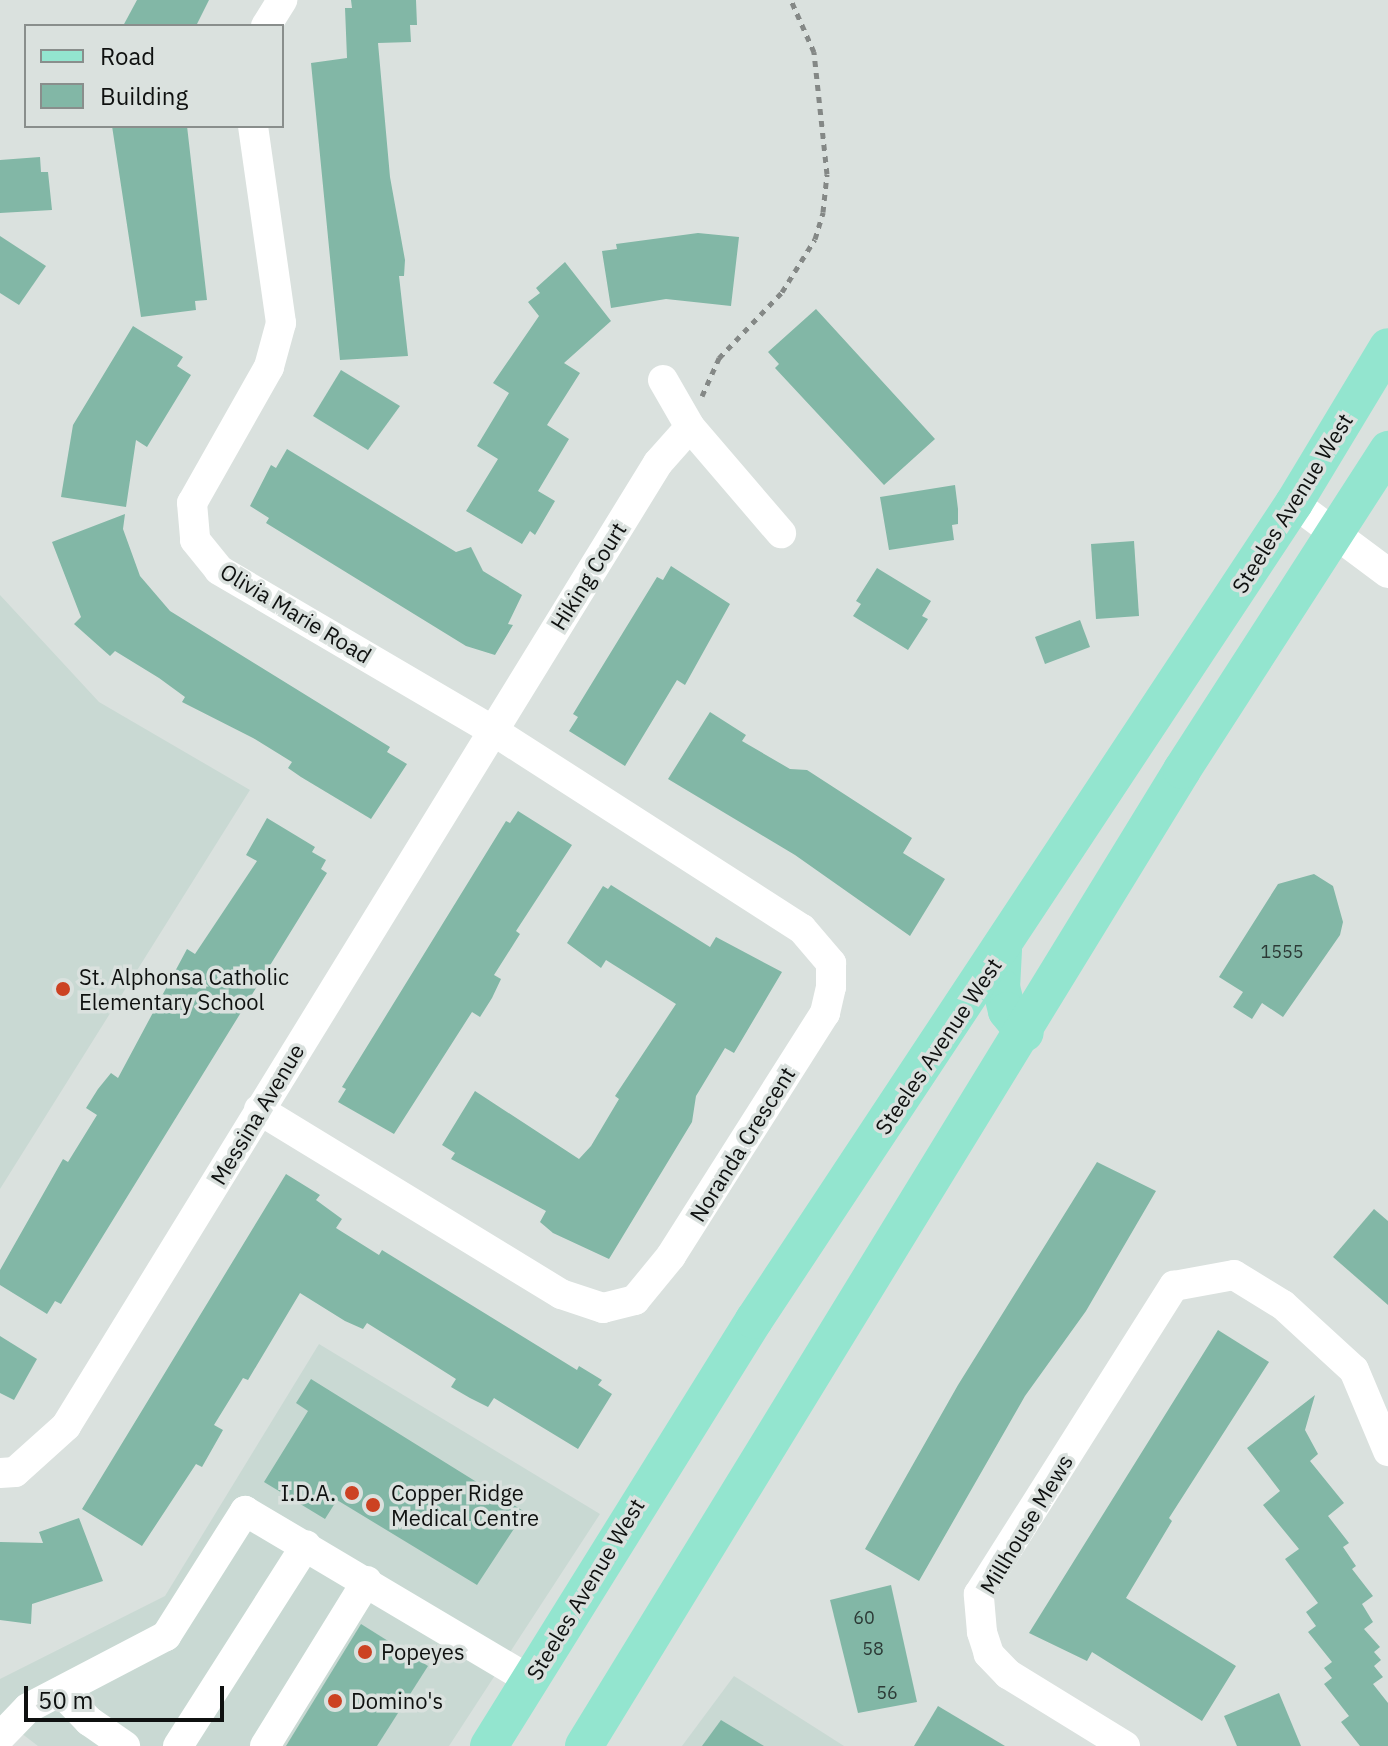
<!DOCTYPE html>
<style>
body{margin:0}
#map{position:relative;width:1388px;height:1746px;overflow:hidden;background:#dae1de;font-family:"IBM Plex Sans",sans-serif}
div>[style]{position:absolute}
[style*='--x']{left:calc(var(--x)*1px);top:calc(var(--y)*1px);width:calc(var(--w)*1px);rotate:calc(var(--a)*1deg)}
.built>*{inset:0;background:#c9d9d3}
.building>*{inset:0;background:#82b7a6}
.path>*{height:5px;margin-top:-2.5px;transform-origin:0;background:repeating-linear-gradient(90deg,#848886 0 6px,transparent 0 12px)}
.minor>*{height:30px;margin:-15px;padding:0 15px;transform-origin:15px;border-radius:15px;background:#fff}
.major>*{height:38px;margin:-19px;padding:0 19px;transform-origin:19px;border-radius:19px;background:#93e5cf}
.dots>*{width:22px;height:22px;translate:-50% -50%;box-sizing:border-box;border:4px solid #dae1de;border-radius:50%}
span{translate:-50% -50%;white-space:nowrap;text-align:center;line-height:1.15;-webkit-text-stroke:7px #dae1de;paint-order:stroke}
.number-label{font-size:18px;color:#2c3a36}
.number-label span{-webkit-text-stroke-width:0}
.street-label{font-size:22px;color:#0f1110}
.poi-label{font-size:22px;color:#0f1110}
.left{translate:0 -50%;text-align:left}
.right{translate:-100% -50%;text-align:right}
.legend{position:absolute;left:24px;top:24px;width:260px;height:104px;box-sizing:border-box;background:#dae1de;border:2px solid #898e8c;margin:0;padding:10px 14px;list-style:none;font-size:24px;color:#0f1110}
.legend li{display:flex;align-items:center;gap:16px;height:40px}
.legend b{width:40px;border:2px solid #898e8c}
.scale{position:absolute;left:24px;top:1686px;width:200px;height:36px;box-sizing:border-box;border:4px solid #0f1110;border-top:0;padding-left:10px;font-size:24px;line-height:28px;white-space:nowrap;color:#0f1110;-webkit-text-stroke:6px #dae1de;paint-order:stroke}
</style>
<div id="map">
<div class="built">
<div style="clip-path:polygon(0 595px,99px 702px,250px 790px,0 1189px)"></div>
<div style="clip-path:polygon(319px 1344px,600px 1514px,449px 1746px,38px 1746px,0 1717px,0 1679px,165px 1596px)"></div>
<div style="clip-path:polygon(734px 1676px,844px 1746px,682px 1746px)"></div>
</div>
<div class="building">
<div style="clip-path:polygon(137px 0,209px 0,196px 26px,123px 26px)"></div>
<div style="clip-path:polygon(351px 0,416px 0,417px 25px,410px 25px,411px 42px,378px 43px,390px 177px,405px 260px,404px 276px,399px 276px,408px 356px,340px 360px,311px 63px,347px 58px,345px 8px,352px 8px)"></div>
<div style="clip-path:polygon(112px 126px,187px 126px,207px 300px,195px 301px,196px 310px,141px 317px)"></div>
<div style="clip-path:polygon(40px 157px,41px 172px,48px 172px,52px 210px,0 213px,0 160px)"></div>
<div style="clip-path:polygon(698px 233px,739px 237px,731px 306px,666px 299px,611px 308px,602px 251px,617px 249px,616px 244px)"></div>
<div style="clip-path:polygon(0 236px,46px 266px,19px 305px,0 293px)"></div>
<div style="clip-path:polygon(565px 262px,611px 321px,564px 363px,580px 373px,547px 425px,569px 439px,538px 491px,555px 501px,535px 535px,530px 531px,522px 544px,466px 511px,498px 459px,477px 446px,509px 393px,493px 383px,539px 316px,528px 302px,540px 293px,536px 288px)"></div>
<div style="clip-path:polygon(816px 309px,935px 439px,884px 485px,775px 368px,779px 364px,768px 352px)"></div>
<div style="clip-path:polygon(133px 326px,183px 357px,177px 366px,191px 375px,147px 447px,136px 440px,126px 507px,61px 497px,73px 425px)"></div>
<div style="clip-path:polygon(341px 370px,400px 406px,368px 450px,313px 416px)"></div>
<div style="clip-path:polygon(287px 449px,456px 552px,471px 547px,483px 571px,522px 595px,508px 624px,513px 625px,495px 655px,466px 646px,266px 523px,269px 518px,250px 506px,271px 465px,276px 468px)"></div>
<div style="clip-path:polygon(955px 485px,958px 509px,958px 524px,952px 525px,954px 540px,889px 550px,880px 497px)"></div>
<div style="clip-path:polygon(125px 514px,123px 529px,140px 576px,170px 611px,390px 747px,387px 752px,407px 764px,371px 819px,301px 777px,288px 768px,292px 762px,253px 738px,182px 702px,185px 697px,159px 678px,115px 651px,110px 656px,74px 624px,81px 617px,52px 542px)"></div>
<div style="clip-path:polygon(1134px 541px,1139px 616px,1096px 619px,1091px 544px)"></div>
<div style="clip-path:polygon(671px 566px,730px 604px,685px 685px,677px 680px,625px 766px,569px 731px,578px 717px,573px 714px,657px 577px,663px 580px)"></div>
<div style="clip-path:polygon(877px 568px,931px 601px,922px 616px,928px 619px,908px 650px,853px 616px,861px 604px,856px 601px)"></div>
<div style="clip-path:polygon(1080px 620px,1090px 647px,1045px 664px,1035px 637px)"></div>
<div style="clip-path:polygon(710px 712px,746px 735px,742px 741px,790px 769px,807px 770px,912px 838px,903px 853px,945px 879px,910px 936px,795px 855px,668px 779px)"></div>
<div style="clip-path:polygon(518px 811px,572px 845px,516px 931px,520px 934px,494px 975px,501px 979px,492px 998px,480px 1017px,472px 1012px,394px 1134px,338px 1102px,346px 1089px,342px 1087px,506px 821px,510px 823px)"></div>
<div style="clip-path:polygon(267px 818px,315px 847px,312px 852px,326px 860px,321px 869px,327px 873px,61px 1304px,55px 1301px,47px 1314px,0 1285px,0 1270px,63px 1159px,68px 1162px,97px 1115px,86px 1108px,98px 1089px,111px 1073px,118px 1078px,187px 949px,195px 954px,257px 861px,246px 855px)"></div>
<div style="clip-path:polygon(1314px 874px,1333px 886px,1343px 922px,1340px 935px,1283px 1017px,1262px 1003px,1252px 1019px,1233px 1007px,1243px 992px,1219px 977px,1278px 884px)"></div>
<div style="clip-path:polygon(611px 885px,710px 947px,716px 937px,782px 972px,734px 1053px,725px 1048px,696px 1096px,692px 1122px,609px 1259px,553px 1233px,540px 1222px,546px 1211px,451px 1159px,455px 1153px,442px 1145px,475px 1091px,579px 1159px,591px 1146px,619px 1099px,615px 1096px,676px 1004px,606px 960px,601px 968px,567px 943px,603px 886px,608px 889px)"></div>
<div style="clip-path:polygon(1097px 1162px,1156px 1191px,1086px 1311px,1025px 1396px,919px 1581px,865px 1549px,958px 1385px)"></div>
<div style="clip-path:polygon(286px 1174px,320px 1195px,316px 1200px,342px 1219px,336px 1228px,379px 1255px,382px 1250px,577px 1370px,579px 1366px,602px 1380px,598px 1385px,612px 1394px,578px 1449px,494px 1398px,488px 1407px,470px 1398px,451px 1387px,456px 1379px,415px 1353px,367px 1323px,363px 1329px,345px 1321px,300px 1293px,248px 1380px,243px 1378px,214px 1425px,223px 1430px,202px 1467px,196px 1464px,142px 1546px,82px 1509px)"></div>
<div style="clip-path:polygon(1374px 1209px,1388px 1221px,1388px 1305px,1333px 1257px)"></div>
<div style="clip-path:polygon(1218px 1330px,1269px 1362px,1169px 1518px,1172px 1521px,1126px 1598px,1236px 1666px,1202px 1721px,1092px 1652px,1087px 1661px,1029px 1633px)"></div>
<div style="clip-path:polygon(0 1336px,37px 1359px,14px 1400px,0 1393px)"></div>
<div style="clip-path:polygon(311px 1379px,525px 1512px,477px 1585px,337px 1500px,325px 1519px,264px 1482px,308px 1411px,296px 1403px)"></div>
<div style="clip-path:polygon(1315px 1395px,1305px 1430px,1318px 1454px,1310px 1461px,1344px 1503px,1328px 1516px,1349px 1543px,1343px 1547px,1356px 1566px,1352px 1569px,1373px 1596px,1362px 1604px,1373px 1622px,1364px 1629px,1380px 1647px,1374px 1652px,1381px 1660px,1374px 1666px,1383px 1677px,1373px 1684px,1388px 1703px,1388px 1746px,1360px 1746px,1341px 1722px,1349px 1716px,1324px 1684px,1332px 1678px,1324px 1668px,1332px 1662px,1308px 1632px,1316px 1626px,1306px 1612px,1318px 1603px,1285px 1559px,1299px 1549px,1263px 1505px,1280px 1491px,1247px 1448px)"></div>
<div style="clip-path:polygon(79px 1518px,103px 1581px,32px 1604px,31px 1624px,0 1620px,0 1542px,43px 1543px,39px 1532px)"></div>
<div style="clip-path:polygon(891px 1585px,917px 1702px,858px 1713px,830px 1600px)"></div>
<div style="clip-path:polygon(361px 1624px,428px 1666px,377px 1746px,286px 1746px)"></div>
<div style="clip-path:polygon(1279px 1693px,1301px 1746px,1237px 1746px,1224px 1716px)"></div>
<div style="clip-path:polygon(938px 1706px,1005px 1746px,914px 1746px)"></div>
<div style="clip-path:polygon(721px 1720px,764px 1746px,702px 1746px)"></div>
</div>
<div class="path">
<div style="--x:702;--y:396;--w:42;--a:-65.9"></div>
<div style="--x:719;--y:358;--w:91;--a:-46.3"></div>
<div style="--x:782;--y:292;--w:62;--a:-58.1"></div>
<div style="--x:815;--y:239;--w:28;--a:-73"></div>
<div style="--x:823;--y:212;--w:38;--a:-84"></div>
<div style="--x:827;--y:174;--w:123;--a:-96.1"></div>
<div style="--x:814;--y:52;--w:57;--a:-113.9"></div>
</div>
<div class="minor">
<div style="--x:266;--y:26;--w:31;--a:-58"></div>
<div style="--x:253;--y:126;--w:199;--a:81.9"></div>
<div style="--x:281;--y:323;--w:46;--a:105.3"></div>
<div style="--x:269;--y:367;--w:156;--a:119.5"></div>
<div style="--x:192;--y:503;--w:37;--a:85"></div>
<div style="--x:195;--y:540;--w:38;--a:51"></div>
<div style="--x:219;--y:570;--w:316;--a:30.4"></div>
<div style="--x:492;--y:730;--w:368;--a:32.7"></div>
<div style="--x:802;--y:929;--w:45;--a:49.5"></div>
<div style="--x:831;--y:963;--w:24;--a:90"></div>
<div style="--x:831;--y:987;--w:27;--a:103"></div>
<div style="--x:825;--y:1013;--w:288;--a:122.4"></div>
<div style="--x:671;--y:1256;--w:57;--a:129.3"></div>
<div style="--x:635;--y:1300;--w:33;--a:166"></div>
<div style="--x:603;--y:1308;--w:44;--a:-161.6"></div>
<div style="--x:561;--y:1294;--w:354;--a:-148.6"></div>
<div style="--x:663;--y:380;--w:54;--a:60.1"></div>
<div style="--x:690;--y:427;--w:140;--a:49.4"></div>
<div style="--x:1294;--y:503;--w:117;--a:36.7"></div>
<div style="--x:0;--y:1473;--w:15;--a:-4"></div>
<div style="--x:15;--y:1472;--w:69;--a:-42"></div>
<div style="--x:66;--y:1426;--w:1130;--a:-58.42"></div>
<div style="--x:658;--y:463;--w:48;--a:-48.4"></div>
<div style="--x:62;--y:1693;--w:39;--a:46"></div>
<div style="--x:89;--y:1721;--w:44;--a:34.8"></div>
<div style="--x:0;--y:1737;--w:40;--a:-46"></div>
<div style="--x:28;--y:1708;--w:156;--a:-27.6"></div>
<div style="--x:166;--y:1636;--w:148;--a:-57.7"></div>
<div style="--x:245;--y:1511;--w:331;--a:30.7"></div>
<div style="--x:178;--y:1746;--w:238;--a:-57.5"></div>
<div style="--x:265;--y:1746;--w:194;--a:-58.3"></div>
<div style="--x:1125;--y:1746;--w:137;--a:-148.4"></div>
<div style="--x:1008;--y:1674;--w:28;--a:-134"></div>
<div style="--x:989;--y:1654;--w:23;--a:-108"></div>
<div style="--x:982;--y:1632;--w:38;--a:-95"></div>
<div style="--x:979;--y:1594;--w:365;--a:-57.7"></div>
<div style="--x:1174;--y:1286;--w:61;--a:-10.4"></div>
<div style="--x:1234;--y:1275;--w:57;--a:31.5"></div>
<div style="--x:1283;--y:1305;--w:96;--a:42.5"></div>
<div style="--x:1354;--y:1370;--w:88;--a:67.2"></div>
</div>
<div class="major">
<div style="--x:1003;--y:950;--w:37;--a:93"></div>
<div style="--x:1001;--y:987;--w:25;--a:76"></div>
<div style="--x:1007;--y:1011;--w:28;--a:51"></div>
<div style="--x:489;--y:1746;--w:502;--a:-58.12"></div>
<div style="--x:754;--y:1320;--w:979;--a:-56.54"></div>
<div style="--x:1294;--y:503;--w:182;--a:-58.9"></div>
<div style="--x:584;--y:1746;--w:1145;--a:-58.5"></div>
<div style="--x:1182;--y:770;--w:381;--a:-57.2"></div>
</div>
<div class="dots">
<div style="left:63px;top:989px;background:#cc4222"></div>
<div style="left:352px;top:1493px;background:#cc4222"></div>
<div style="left:373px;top:1505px;background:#cc4222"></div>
<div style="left:365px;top:1652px;background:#cc4222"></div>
<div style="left:335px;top:1701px;background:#cc4222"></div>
</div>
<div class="number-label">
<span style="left:1282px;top:952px">1555</span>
<span style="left:864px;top:1618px">60</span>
<span style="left:873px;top:1649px">58</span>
<span style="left:887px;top:1693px">56</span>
</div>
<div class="street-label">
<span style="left:1292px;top:503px;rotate:-58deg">Steeles Avenue West</span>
<span style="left:588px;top:576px;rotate:-58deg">Hiking Court</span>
<span style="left:296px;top:613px;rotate:31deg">Olivia Marie Road</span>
<span style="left:938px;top:1046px;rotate:-56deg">Steeles Avenue West</span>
<span style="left:257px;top:1114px;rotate:-59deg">Messina Avenue</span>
<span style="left:742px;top:1144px;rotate:-58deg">Noranda Crescent</span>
<span style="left:1026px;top:1524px;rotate:-59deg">Millhouse Mews</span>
<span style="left:585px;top:1589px;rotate:-59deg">Steeles Avenue West</span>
</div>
<div class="poi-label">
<span class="left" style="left:79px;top:989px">St. Alphonsa Catholic<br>Elementary School</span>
<span class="left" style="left:391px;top:1505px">Copper Ridge<br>Medical Centre</span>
<span class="right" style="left:336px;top:1493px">I.D.A.</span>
<span class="left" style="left:381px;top:1652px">Popeyes</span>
<span class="left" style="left:351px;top:1701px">Domino's</span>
</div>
<ul class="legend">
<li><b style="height:10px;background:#93e5cf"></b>Road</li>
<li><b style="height:22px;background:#82b7a6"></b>Building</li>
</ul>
<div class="scale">50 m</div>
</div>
